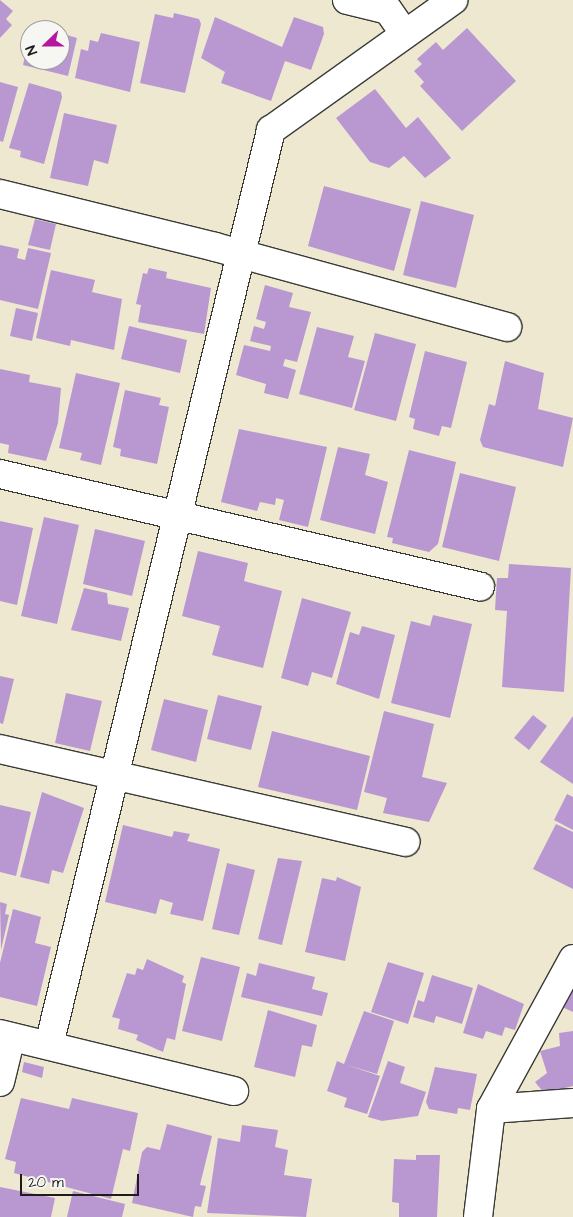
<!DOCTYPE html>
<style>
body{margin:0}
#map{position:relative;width:573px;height:1217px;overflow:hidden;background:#ede8cf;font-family:"Architects Daughter",sans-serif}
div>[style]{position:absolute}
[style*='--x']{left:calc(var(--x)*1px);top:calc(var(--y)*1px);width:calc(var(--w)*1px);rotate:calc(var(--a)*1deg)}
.building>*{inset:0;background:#b998d2}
.roads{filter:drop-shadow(1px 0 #3b3b37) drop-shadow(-1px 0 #3b3b37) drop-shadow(0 1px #3b3b37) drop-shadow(0 -1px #3b3b37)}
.street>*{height:28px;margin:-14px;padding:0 14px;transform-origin:14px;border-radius:14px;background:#fff}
span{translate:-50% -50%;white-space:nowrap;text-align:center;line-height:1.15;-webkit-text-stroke:4px #f6f6f2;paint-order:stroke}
.north{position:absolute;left:20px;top:20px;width:50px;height:50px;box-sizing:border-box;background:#f6f6f2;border:1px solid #9f9f9c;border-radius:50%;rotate:248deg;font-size:14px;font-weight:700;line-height:20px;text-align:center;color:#1c1c1c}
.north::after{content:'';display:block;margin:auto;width:18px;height:22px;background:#b5179e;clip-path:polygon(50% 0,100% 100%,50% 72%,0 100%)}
.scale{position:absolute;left:20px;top:1174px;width:119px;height:22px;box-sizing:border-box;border:2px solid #1c1c1c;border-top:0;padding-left:6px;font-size:15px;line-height:18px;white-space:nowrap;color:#1c1c1c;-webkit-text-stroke:4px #f6f6f2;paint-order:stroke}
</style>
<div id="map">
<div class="building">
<div style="clip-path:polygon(0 0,13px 11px,6px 19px,12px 25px,0 38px)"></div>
<div style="clip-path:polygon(174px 13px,199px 19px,201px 24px,185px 93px,140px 83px,155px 14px,173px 18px)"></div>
<div style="clip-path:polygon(215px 17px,282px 47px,294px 17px,323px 27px,324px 34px,311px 70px,285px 61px,271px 101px,221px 83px,225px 72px,201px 58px)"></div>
<div style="clip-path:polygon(467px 28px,516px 81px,462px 131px,420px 86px,424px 82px,414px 71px,422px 64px,417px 59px,436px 42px,443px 50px)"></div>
<div style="clip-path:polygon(60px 33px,77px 38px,68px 76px,23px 65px,29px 39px,30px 60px,60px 60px)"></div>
<div style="clip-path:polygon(101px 33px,140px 42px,130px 92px,75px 78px,81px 49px,88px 51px,90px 40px,98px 42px)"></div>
<div style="clip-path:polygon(0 82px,18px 87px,3px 142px,0 141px)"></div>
<div style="clip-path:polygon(29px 83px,61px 92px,62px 97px,44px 164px,20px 157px,21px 151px,9px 148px)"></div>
<div style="clip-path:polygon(375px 89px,406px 128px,418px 117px,451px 158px,425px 178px,404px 156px,389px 168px,370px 162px,336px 118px)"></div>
<div style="clip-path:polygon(64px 113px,117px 125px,108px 164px,94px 160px,88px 186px,50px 178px)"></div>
<div style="clip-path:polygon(324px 186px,411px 209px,394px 271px,308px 246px)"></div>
<div style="clip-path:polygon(421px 201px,474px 215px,456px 288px,403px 275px)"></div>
<div style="clip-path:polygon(35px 219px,56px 224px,50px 250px,28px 245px)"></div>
<div style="clip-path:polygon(0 245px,19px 249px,17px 258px,25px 260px,28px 248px,51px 253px,38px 309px,0 300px)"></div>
<div style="clip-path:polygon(149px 268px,167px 272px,166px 278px,211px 288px,204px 334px,138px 322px,141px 305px,136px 304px,143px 273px,147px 274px)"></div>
<div style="clip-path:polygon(51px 270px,95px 280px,92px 292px,122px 299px,114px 350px,71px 340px,70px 346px,36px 338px)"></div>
<div style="clip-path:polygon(265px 285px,293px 293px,289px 307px,311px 312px,297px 362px,285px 359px,283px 366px,296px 370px,288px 399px,264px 393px,266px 384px,236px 375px,244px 345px,270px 351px,271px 346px,250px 341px,254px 326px,264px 329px,266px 322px,256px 319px)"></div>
<div style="clip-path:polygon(16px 308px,38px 313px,32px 341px,10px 336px)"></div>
<div style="clip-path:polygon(129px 326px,187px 340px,180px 373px,121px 359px)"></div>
<div style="clip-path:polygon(317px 327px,354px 336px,348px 357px,365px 361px,352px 408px,299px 394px)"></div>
<div style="clip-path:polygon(375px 333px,416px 344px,396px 421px,354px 410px)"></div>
<div style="clip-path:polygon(425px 351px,467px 362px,451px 428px,442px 426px,439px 436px,413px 429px,415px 419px,409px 417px)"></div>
<div style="clip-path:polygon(505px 361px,544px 373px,538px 409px,573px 418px,563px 467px,483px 447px,480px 440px,489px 404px,495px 406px)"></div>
<div style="clip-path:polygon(0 369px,30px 375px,29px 382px,61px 388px,58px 423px,46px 461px,8px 453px,9px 445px,0 443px)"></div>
<div style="clip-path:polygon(76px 373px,120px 383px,101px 465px,80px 460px,82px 453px,59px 448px)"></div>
<div style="clip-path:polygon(125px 390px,161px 398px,159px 405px,169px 407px,157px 464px,120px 456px,121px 449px,113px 447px)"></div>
<div style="clip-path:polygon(239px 429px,327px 447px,308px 527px,279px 520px,284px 500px,276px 498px,275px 505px,260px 502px,257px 511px,221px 502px)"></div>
<div style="clip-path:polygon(338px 447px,370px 454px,365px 475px,388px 482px,375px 534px,320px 520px)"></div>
<div style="clip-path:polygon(409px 450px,456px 462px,438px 544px,429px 552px,392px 543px,393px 538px,387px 537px)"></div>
<div style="clip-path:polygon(460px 473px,516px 487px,499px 561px,442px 547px)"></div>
<div style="clip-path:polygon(44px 517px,79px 525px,57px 624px,21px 616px)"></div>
<div style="clip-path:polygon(0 521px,33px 528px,17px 605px,0 601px)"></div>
<div style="clip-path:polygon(95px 529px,145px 541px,132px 596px,83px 584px)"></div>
<div style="clip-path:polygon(198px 551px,248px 563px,244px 581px,282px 591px,263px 668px,212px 655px,220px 626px,182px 616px)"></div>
<div style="clip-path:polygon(509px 564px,571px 568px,564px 692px,502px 687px,507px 611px,495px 610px,497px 578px,508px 578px)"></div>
<div style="clip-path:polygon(84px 588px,107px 593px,108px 604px,129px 608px,121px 641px,71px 630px)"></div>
<div style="clip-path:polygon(302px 598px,351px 612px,332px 678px,312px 672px,308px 686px,281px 678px)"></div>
<div style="clip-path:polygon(433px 615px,472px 624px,450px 718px,391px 703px,411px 621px,430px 626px)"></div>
<div style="clip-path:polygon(362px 626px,395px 635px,379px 699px,336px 684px,350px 632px,359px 635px)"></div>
<div style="clip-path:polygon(0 676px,14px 679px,3px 724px,0 723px)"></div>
<div style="clip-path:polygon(66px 693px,102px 701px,90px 751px,55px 743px)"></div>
<div style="clip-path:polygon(218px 695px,262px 706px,251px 750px,207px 739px)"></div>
<div style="clip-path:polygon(164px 699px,208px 710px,196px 762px,151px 750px)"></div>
<div style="clip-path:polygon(384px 711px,434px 724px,422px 777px,447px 783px,429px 822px,383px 813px,387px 798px,364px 792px)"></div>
<div style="clip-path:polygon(533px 715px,547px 726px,529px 750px,514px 738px)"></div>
<div style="clip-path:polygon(573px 716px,573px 784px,540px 762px)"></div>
<div style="clip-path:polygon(272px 731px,370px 756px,357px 810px,258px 787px)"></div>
<div style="clip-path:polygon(42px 792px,84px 808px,63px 873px,52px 870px,49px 884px,20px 877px)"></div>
<div style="clip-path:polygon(567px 794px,573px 797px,573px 830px,554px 820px)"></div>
<div style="clip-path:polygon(0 805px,31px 812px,16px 876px,0 872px)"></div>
<div style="clip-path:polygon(556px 824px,573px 832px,573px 889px,533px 869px)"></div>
<div style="clip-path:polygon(123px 825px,172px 837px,174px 831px,190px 834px,187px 841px,220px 849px,203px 921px,170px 914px,173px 903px,160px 899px,156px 914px,105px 902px)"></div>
<div style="clip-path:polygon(278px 858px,302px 861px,282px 945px,258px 939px)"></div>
<div style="clip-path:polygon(227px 863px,255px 870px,239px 935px,212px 929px)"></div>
<div style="clip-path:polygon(337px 877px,361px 887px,345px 961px,305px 952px,322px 878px,336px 881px)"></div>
<div style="clip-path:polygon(0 902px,7px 904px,5px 914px,9px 915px,1px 950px)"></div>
<div style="clip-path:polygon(13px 909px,41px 917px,35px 943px,51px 947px,37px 1006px,0 997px,0 963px)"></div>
<div style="clip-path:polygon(201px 957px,240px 967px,222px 1041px,182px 1031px)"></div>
<div style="clip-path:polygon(147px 959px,184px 976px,182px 982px,186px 984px,175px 1040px,167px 1038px,163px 1052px,136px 1040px,138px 1035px,118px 1029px,120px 1019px,112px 1017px,127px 973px,135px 975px,137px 968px,143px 970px)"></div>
<div style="clip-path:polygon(388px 962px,424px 973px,408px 1024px,371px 1012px)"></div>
<div style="clip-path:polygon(259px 963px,315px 977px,312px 989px,328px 993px,322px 1016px,241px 997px,247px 973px,256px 976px)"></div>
<div style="clip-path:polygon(432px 975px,473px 988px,462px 1024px,436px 1016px,434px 1023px,413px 1017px,418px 1000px,424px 1002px)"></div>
<div style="clip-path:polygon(478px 984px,524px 1004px,515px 1030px,505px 1027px,502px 1036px,486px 1031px,483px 1039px,463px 1033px)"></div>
<div style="clip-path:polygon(573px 985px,573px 1012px,562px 1007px)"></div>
<div style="clip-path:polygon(268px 1010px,317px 1025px,312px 1047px,302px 1045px,295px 1077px,254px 1067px)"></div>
<div style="clip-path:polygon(364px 1011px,394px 1021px,377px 1074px,347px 1065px,380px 1076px,367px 1114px,344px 1107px,347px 1098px,327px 1091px,337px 1061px,344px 1064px)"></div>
<div style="clip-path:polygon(573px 1031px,573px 1086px,544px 1093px,535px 1082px,547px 1073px,540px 1051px,560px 1046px,559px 1033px)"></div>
<div style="clip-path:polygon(388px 1061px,405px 1067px,400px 1083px,426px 1092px,418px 1116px,382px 1121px,368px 1117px)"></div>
<div style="clip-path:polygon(24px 1062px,44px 1067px,42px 1078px,22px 1072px)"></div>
<div style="clip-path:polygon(435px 1067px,477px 1074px,470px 1110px,458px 1108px,457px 1114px,429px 1109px,426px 1102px)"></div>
<div style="clip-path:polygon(21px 1098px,69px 1109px,72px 1098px,138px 1113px,130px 1151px,123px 1149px,111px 1199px,14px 1173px,16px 1162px,5px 1159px)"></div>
<div style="clip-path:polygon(167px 1124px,212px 1136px,200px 1185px,206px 1186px,201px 1207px,195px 1206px,193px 1217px,132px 1203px,142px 1152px,147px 1147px,160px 1150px)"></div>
<div style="clip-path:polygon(242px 1125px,278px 1130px,275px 1147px,288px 1150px,284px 1175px,312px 1179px,306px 1217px,207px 1213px,218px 1138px,240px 1142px)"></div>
<div style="clip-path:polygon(416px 1155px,440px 1155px,437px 1217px,399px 1217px,399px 1203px,392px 1202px,394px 1159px,416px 1160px)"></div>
<div style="clip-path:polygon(0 1187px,55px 1198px,51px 1217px,0 1217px)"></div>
<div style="clip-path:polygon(73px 1191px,125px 1204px,122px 1217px,67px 1217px)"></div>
</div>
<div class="roads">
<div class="street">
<div style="--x:347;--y:0;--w:42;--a:13.7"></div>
<div style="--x:388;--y:10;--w:29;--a:55"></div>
<div style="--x:0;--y:194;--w:221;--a:13.8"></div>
<div style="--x:215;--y:247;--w:303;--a:15.3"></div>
<div style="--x:0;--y:474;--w:493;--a:13.2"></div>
<div style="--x:0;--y:749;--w:416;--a:12.9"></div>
<div style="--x:0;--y:1034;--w:241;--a:13.7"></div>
<div style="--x:49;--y:1045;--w:942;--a:-76.36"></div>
<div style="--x:271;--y:130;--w:224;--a:-35.5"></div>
<div style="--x:0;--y:1082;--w:46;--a:-76.3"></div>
<div style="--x:491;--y:1109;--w:82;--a:-4.2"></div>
<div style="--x:478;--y:1217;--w:109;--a:-83.1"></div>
<div style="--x:491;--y:1109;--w:171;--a:-61.3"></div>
</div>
</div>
<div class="north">N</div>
<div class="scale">20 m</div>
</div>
